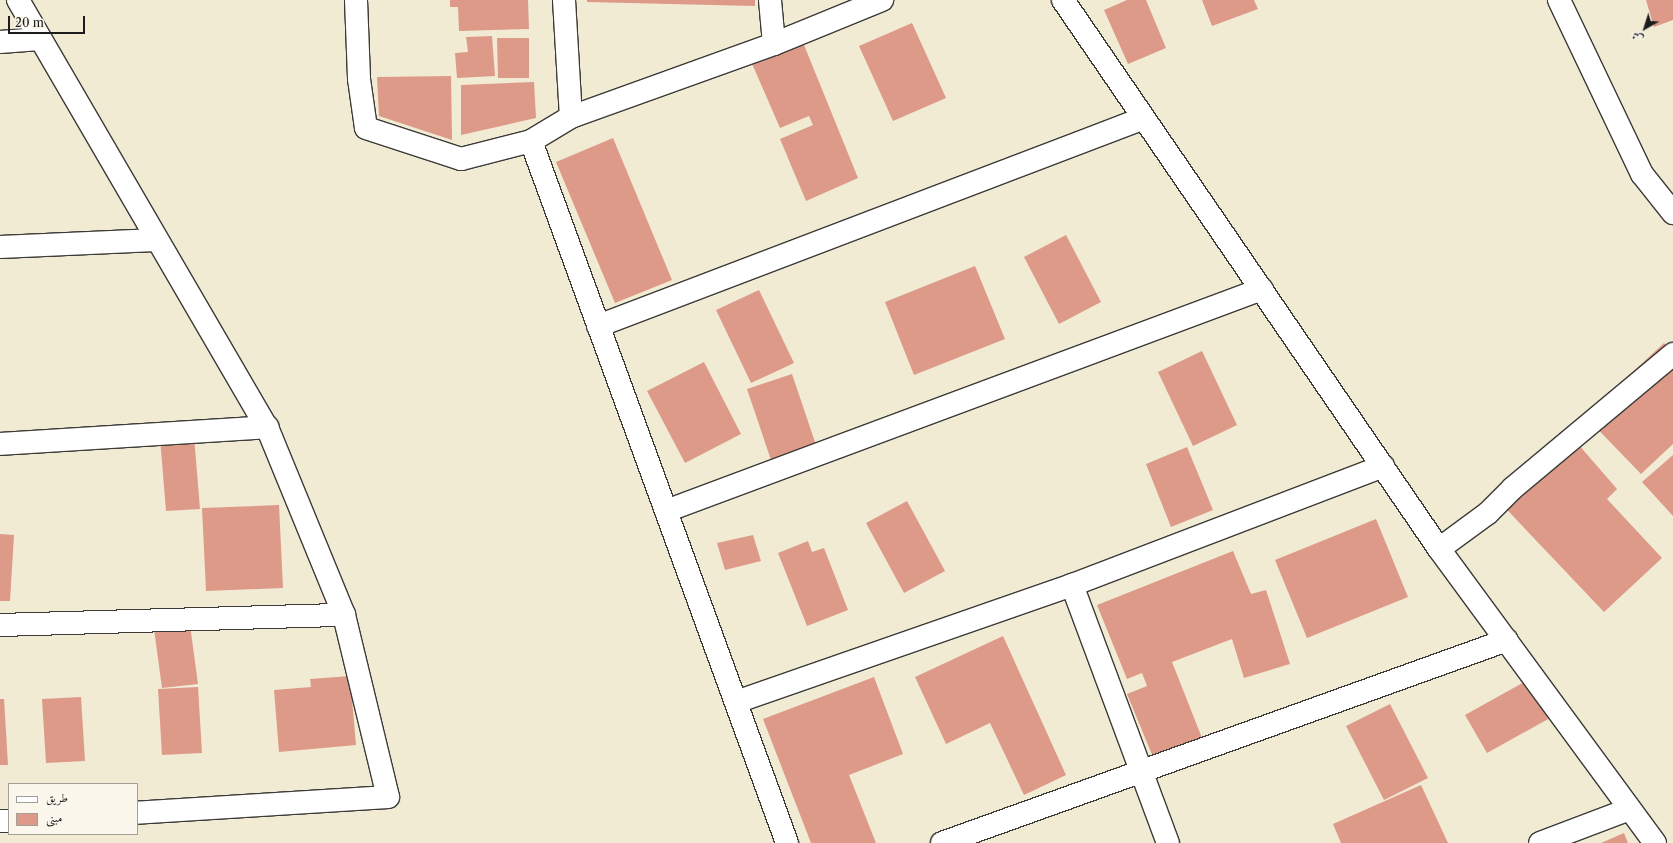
<!DOCTYPE html>
<meta charset="utf-8">
<style>
body{margin:0}
#map{position:relative;width:1673px;height:843px;overflow:hidden;background:#f1ebd4;font-family:"Libre Caslon Text",Amiri,serif}
div>[style]{position:absolute}
[style*='--x']{left:calc(var(--x)*1px);top:calc(var(--y)*1px);width:calc(var(--w)*1px);rotate:calc(var(--a)*1deg)}
.building>*{inset:0;background:#de9a89}
.roads{filter:drop-shadow(1px 0 #3c3b38) drop-shadow(-1px 0 #3c3b38) drop-shadow(0 1px #3c3b38) drop-shadow(0 -1px #3c3b38)}
.minor>*{height:22px;margin:-11px;padding:0 11px;transform-origin:11px;border-radius:11px;background:#fff}
span{translate:-50% -50%;white-space:nowrap;text-align:center;line-height:1.15;-webkit-text-stroke:3px #fbf7ec;paint-order:stroke}
.legend{position:absolute;left:8px;top:783px;width:130px;height:52px;box-sizing:border-box;background:#fbf7ec;border:1px solid #a29f99;margin:0;padding:5px 7px;list-style:none;font-size:12px;color:#1c1c1c}
.legend li{display:flex;align-items:center;gap:8px;height:20px}
.legend b{width:20px;border:1px solid #a29f99}
.north{position:absolute;left:1625px;top:8px;width:40px;height:40px;-webkit-text-stroke:3px #fbf7ec;paint-order:stroke;rotate:219deg;font-size:11px;font-weight:700;line-height:16px;text-align:center;color:#1c1c1c}
.north::after{content:'';display:block;margin:auto;width:14px;height:18px;background:#1c1c1c;clip-path:polygon(50% 0,100% 100%,50% 72%,0 100%)}
.scale{position:absolute;left:8px;top:16px;width:77px;height:18px;box-sizing:border-box;border:2px solid #1c1c1c;border-top:0;padding-left:5px;font-size:12px;line-height:14px;white-space:nowrap;color:#1c1c1c;-webkit-text-stroke:3px #fbf7ec;paint-order:stroke}
</style>
<div id="map">
<div class="building">
<div style="clip-path:polygon(450px 0,528px 0,529px 29px,459px 31px,458px 7px,450px 7px)"></div>
<div style="clip-path:polygon(587px 0,755px 0,755px 6px,587px 2px)"></div>
<div style="clip-path:polygon(1127px 0,1146px 0,1166px 48px,1128px 64px,1104px 10px)"></div>
<div style="clip-path:polygon(1202px 0,1254px 0,1258px 9px,1212px 26px)"></div>
<div style="clip-path:polygon(1646px 0,1673px 0,1673px 20px,1654px 27px)"></div>
<div style="clip-path:polygon(912px 23px,946px 98px,893px 121px,859px 46px)"></div>
<div style="clip-path:polygon(492px 36px,495px 76px,457px 78px,455px 53px,468px 52px,466px 37px)"></div>
<div style="clip-path:polygon(497px 38px,529px 38px,529px 78px,498px 78px)"></div>
<div style="clip-path:polygon(802px 40px,858px 178px,806px 201px,780px 139px,813px 125px,809px 116px,780px 128px,750px 59px)"></div>
<div style="clip-path:polygon(451px 76px,452px 140px,379px 116px,377px 77px)"></div>
<div style="clip-path:polygon(534px 82px,536px 118px,461px 135px,461px 85px)"></div>
<div style="clip-path:polygon(613px 138px,672px 280px,615px 303px,556px 162px)"></div>
<div style="clip-path:polygon(1066px 235px,1101px 302px,1059px 324px,1024px 257px)"></div>
<div style="clip-path:polygon(975px 266px,1005px 339px,914px 375px,885px 302px)"></div>
<div style="clip-path:polygon(759px 290px,794px 363px,751px 383px,716px 310px)"></div>
<div style="clip-path:polygon(1664px 343px,1673px 352px,1673px 444px,1641px 474px,1585px 416px)"></div>
<div style="clip-path:polygon(1202px 351px,1237px 425px,1193px 446px,1158px 372px)"></div>
<div style="clip-path:polygon(704px 362px,741px 434px,685px 463px,647px 391px)"></div>
<div style="clip-path:polygon(792px 374px,817px 448px,772px 463px,747px 389px)"></div>
<div style="clip-path:polygon(1565px 429px,1617px 489px,1607px 499px,1662px 558px,1604px 612px,1494px 496px)"></div>
<div style="clip-path:polygon(194px 436px,200px 509px,166px 511px,160px 438px)"></div>
<div style="clip-path:polygon(1187px 447px,1213px 510px,1171px 527px,1146px 464px)"></div>
<div style="clip-path:polygon(1673px 455px,1673px 516px,1642px 482px)"></div>
<div style="clip-path:polygon(907px 501px,945px 571px,904px 593px,866px 523px)"></div>
<div style="clip-path:polygon(279px 505px,283px 588px,206px 591px,202px 508px)"></div>
<div style="clip-path:polygon(1376px 519px,1408px 597px,1307px 638px,1275px 560px)"></div>
<div style="clip-path:polygon(0 534px,14px 535px,10px 601px,0 601px)"></div>
<div style="clip-path:polygon(753px 535px,761px 561px,725px 570px,717px 543px)"></div>
<div style="clip-path:polygon(808px 541px,812px 552px,824px 548px,848px 610px,807px 626px,778px 553px)"></div>
<div style="clip-path:polygon(1233px 551px,1251px 594px,1266px 590px,1290px 664px,1244px 678px,1232px 639px,1172px 662px,1202px 738px,1153px 757px,1127px 694px,1147px 686px,1142px 673px,1127px 679px,1097px 605px)"></div>
<div style="clip-path:polygon(190px 625px,198px 684px,162px 688px,154px 629px)"></div>
<div style="clip-path:polygon(1003px 636px,1066px 775px,1024px 795px,990px 723px,946px 744px,915px 677px)"></div>
<div style="clip-path:polygon(350px 676px,356px 745px,279px 752px,274px 690px,311px 687px,310px 679px)"></div>
<div style="clip-path:polygon(874px 677px,903px 754px,849px 775px,876px 843px,811px 843px,763px 719px)"></div>
<div style="clip-path:polygon(1528px 680px,1550px 718px,1487px 753px,1465px 715px)"></div>
<div style="clip-path:polygon(198px 687px,202px 753px,162px 755px,158px 689px)"></div>
<div style="clip-path:polygon(81px 697px,85px 761px,46px 763px,42px 699px)"></div>
<div style="clip-path:polygon(0 699px,4px 699px,8px 765px,0 765px)"></div>
<div style="clip-path:polygon(1390px 704px,1428px 778px,1384px 800px,1346px 726px)"></div>
<div style="clip-path:polygon(1421px 785px,1448px 843px,1341px 843px,1333px 824px)"></div>
<div style="clip-path:polygon(1624px 833px,1628px 843px,1601px 843px)"></div>
</div>
<div class="roads">
<div class="minor">
<div style="--x:18;--y:0;--w:494;--a:59.8"></div>
<div style="--x:267;--y:427;--w:203;--a:67.7"></div>
<div style="--x:344;--y:615;--w:187;--a:76.4"></div>
<div style="--x:388;--y:797;--w:252;--a:176.4"></div>
<div style="--x:356;--y:0;--w:79;--a:87.8"></div>
<div style="--x:359;--y:79;--w:49;--a:81.9"></div>
<div style="--x:366;--y:128;--w:100;--a:18.1"></div>
<div style="--x:461;--y:159;--w:72;--a:-14.4"></div>
<div style="--x:531;--y:141;--w:47;--a:-31"></div>
<div style="--x:571;--y:117;--w:216;--a:-19.8"></div>
<div style="--x:774;--y:44;--w:44;--a:-95.2"></div>
<div style="--x:564;--y:0;--w:117;--a:86.6"></div>
<div style="--x:1063;--y:0;--w:665;--a:55.59"></div>
<div style="--x:1559;--y:0;--w:193;--a:64.5"></div>
<div style="--x:1642;--y:174;--w:50;--a:51.5"></div>
<div style="--x:0;--y:42;--w:40;--a:-4.3"></div>
<div style="--x:774;--y:44;--w:117;--a:-22.2"></div>
<div style="--x:531;--y:141;--w:747;--a:69.96"></div>
<div style="--x:0;--y:247;--w:156;--a:-2.6"></div>
<div style="--x:598;--y:326;--w:584;--a:-20.85"></div>
<div style="--x:0;--y:444;--w:268;--a:-3.6"></div>
<div style="--x:666;--y:511;--w:636;--a:-20.43"></div>
<div style="--x:1072;--y:585;--w:275;--a:69.6"></div>
<div style="--x:0;--y:625;--w:344;--a:-1.7"></div>
<div style="--x:736;--y:702;--w:356;--a:-19.2"></div>
<div style="--x:1072;--y:585;--w:333;--a:-20.9"></div>
<div style="--x:0;--y:821;--w:9;--a:0"></div>
<div style="--x:942;--y:843;--w:600;--a:-19.76"></div>
<div style="--x:1540;--y:843;--w:96;--a:-20.7"></div>
<div style="--x:1655;--y:843;--w:365;--a:-126.3"></div>
<div style="--x:1439;--y:549;--w:61;--a:-36.3"></div>
<div style="--x:1488;--y:513;--w:35;--a:-45"></div>
<div style="--x:1513;--y:488;--w:209;--a:-39.9"></div>
</div>
</div>
<ul class="legend">
<li><b style="height:5px;background:#fff"></b>طريق</li>
<li><b style="height:11px;background:#de9a89"></b>مبنى</li>
</ul>
<div class="north">ش</div>
<div class="scale">20 m</div>
</div>
